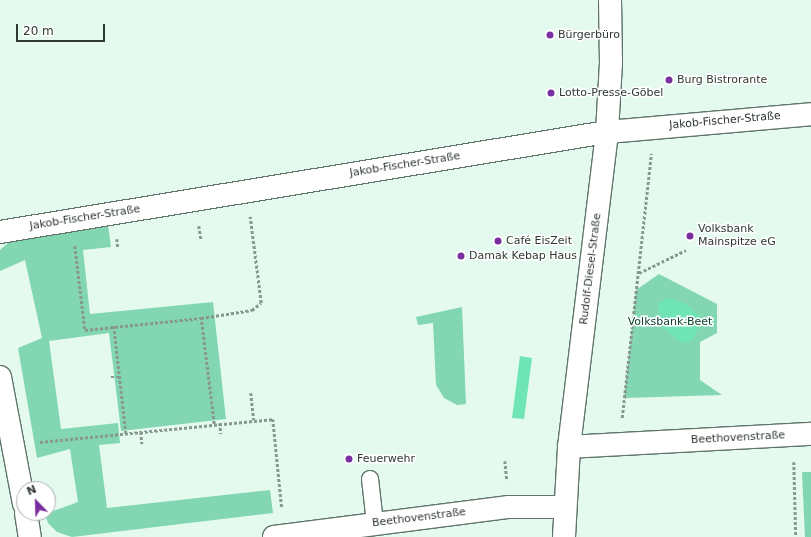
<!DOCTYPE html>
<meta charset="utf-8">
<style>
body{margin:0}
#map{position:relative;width:811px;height:537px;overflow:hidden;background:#e4faef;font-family:"DejaVu Sans",sans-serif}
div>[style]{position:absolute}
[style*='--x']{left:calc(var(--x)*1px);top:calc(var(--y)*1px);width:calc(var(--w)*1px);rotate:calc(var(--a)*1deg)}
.green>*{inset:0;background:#82d7b2}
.water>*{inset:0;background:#6fe5b5}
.path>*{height:2.5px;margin-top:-1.25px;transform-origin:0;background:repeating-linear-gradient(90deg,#889890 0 3px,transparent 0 5px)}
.roads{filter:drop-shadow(1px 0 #60746a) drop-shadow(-1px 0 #60746a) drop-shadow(0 1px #60746a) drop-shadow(0 -1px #60746a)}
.lane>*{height:16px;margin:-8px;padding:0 8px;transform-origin:8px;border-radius:8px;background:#fff}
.street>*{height:22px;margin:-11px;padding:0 11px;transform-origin:11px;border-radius:11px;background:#fff}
.dots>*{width:11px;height:11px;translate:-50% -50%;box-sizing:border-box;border:2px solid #fff;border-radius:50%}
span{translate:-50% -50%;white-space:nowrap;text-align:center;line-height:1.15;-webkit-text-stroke:3px #fff;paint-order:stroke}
.poi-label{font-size:11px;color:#2f3833}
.left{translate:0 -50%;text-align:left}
.street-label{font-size:11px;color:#2f3833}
.park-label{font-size:11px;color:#0e422f}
.north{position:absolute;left:16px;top:481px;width:40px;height:40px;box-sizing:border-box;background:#fff;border:1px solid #acafad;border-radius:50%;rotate:337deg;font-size:11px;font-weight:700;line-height:16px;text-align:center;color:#2f3833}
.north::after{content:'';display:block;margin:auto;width:14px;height:18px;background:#7b2ea0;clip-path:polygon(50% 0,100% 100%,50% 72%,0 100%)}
.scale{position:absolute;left:16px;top:24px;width:89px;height:18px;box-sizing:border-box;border:2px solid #2f3833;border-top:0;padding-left:5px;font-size:12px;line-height:14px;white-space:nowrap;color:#2f3833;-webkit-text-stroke:3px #fff;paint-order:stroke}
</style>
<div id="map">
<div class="green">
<div style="clip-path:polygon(108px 225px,111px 247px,83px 250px,90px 314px,213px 302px,226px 419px,121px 431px,109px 333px,49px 341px,61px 429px,118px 423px,120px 443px,99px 445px,107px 508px,270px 490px,273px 513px,72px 537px,57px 532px,48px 523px,45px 514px,78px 502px,70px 449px,37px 458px,18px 348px,42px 338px,25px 260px,0 271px,0 250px,10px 241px)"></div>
<div style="clip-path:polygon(659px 274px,717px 304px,717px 333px,700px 342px,700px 380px,722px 395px,624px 398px,636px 290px)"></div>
<div style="clip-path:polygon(462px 307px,466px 404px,457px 405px,444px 398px,436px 385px,433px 323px,418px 325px,416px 317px)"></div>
<div style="clip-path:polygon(802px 472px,811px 472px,811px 537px,805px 537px)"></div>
</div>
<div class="water">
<div style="clip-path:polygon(668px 298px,686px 304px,702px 318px,693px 340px,682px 343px,664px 328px,659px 316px,658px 304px)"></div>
<div style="clip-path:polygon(520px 356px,532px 358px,524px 419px,512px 418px)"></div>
</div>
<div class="path">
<div style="--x:199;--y:226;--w:13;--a:81"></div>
<div style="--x:117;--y:239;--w:9;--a:84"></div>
<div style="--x:75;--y:246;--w:85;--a:83.2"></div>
<div style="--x:85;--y:330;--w:117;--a:-5.9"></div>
<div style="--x:639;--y:273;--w:52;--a:-26.1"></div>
<div style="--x:114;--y:326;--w:108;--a:83.6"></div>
<div style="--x:111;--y:377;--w:9;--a:0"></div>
<div style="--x:251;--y:393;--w:27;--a:84"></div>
<div style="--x:622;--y:418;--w:266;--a:-83.7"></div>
<div style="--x:220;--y:423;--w:11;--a:85"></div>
<div style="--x:214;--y:424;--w:107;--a:-97"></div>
<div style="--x:201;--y:318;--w:52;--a:-8.9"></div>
<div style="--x:252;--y:310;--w:11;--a:-38"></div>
<div style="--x:261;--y:303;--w:87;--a:-97.3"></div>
<div style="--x:141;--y:432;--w:12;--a:85"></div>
<div style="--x:40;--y:442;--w:234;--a:-5.6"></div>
<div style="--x:273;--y:419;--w:90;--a:84.3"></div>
<div style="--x:505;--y:461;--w:20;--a:84"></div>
<div style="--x:794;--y:462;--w:75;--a:88.5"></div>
</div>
<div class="roads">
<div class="lane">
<div style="--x:370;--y:479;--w:44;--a:83.5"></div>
</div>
<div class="street">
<div style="--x:0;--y:232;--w:615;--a:-9.36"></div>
<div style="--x:607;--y:132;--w:205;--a:-5"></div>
<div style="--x:0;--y:377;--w:129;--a:79.3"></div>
<div style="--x:569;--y:447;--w:242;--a:-3.1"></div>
<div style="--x:26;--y:513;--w:24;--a:81"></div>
<div style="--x:274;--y:537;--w:237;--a:-7.3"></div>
<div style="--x:509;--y:507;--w:56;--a:0"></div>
<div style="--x:564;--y:537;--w:90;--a:-86.8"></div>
<div style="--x:569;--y:447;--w:317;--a:-83.1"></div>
<div style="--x:607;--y:132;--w:69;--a:-86.7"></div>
<div style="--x:611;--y:63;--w:63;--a:-90.9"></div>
</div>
</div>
<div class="dots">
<div style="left:550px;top:35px;background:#7b2ea0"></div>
<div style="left:669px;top:80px;background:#7b2ea0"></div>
<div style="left:551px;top:93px;background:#7b2ea0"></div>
<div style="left:690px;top:236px;background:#7b2ea0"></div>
<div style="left:498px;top:241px;background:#7b2ea0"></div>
<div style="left:461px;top:256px;background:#7b2ea0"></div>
<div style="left:349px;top:459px;background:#7b2ea0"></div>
</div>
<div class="poi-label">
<span class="left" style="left:558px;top:35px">Bürgerbüro</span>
<span class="left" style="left:677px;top:80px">Burg Bistrorante</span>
<span class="left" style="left:559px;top:93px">Lotto-Presse-Göbel</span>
<span class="left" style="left:698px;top:236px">Volksbank<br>Mainspitze eG</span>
<span class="left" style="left:506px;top:241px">Café EisZeit</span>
<span class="left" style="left:469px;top:256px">Damak Kebap Haus</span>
<span class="left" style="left:357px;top:459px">Feuerwehr</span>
</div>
<div class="street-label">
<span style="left:725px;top:121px;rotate:-5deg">Jakob-Fischer-Straße</span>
<span style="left:405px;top:165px;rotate:-9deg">Jakob-Fischer-Straße</span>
<span style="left:85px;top:218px;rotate:-9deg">Jakob-Fischer-Straße</span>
<span style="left:591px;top:269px;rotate:-83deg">Rudolf-Diesel-Straße</span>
<span style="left:738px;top:438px;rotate:-3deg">Beethovenstraße</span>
<span style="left:419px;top:518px;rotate:-7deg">Beethovenstraße</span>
</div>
<div class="park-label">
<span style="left:670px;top:322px">Volksbank-Beet</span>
</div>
<div class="north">N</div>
<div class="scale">20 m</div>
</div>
